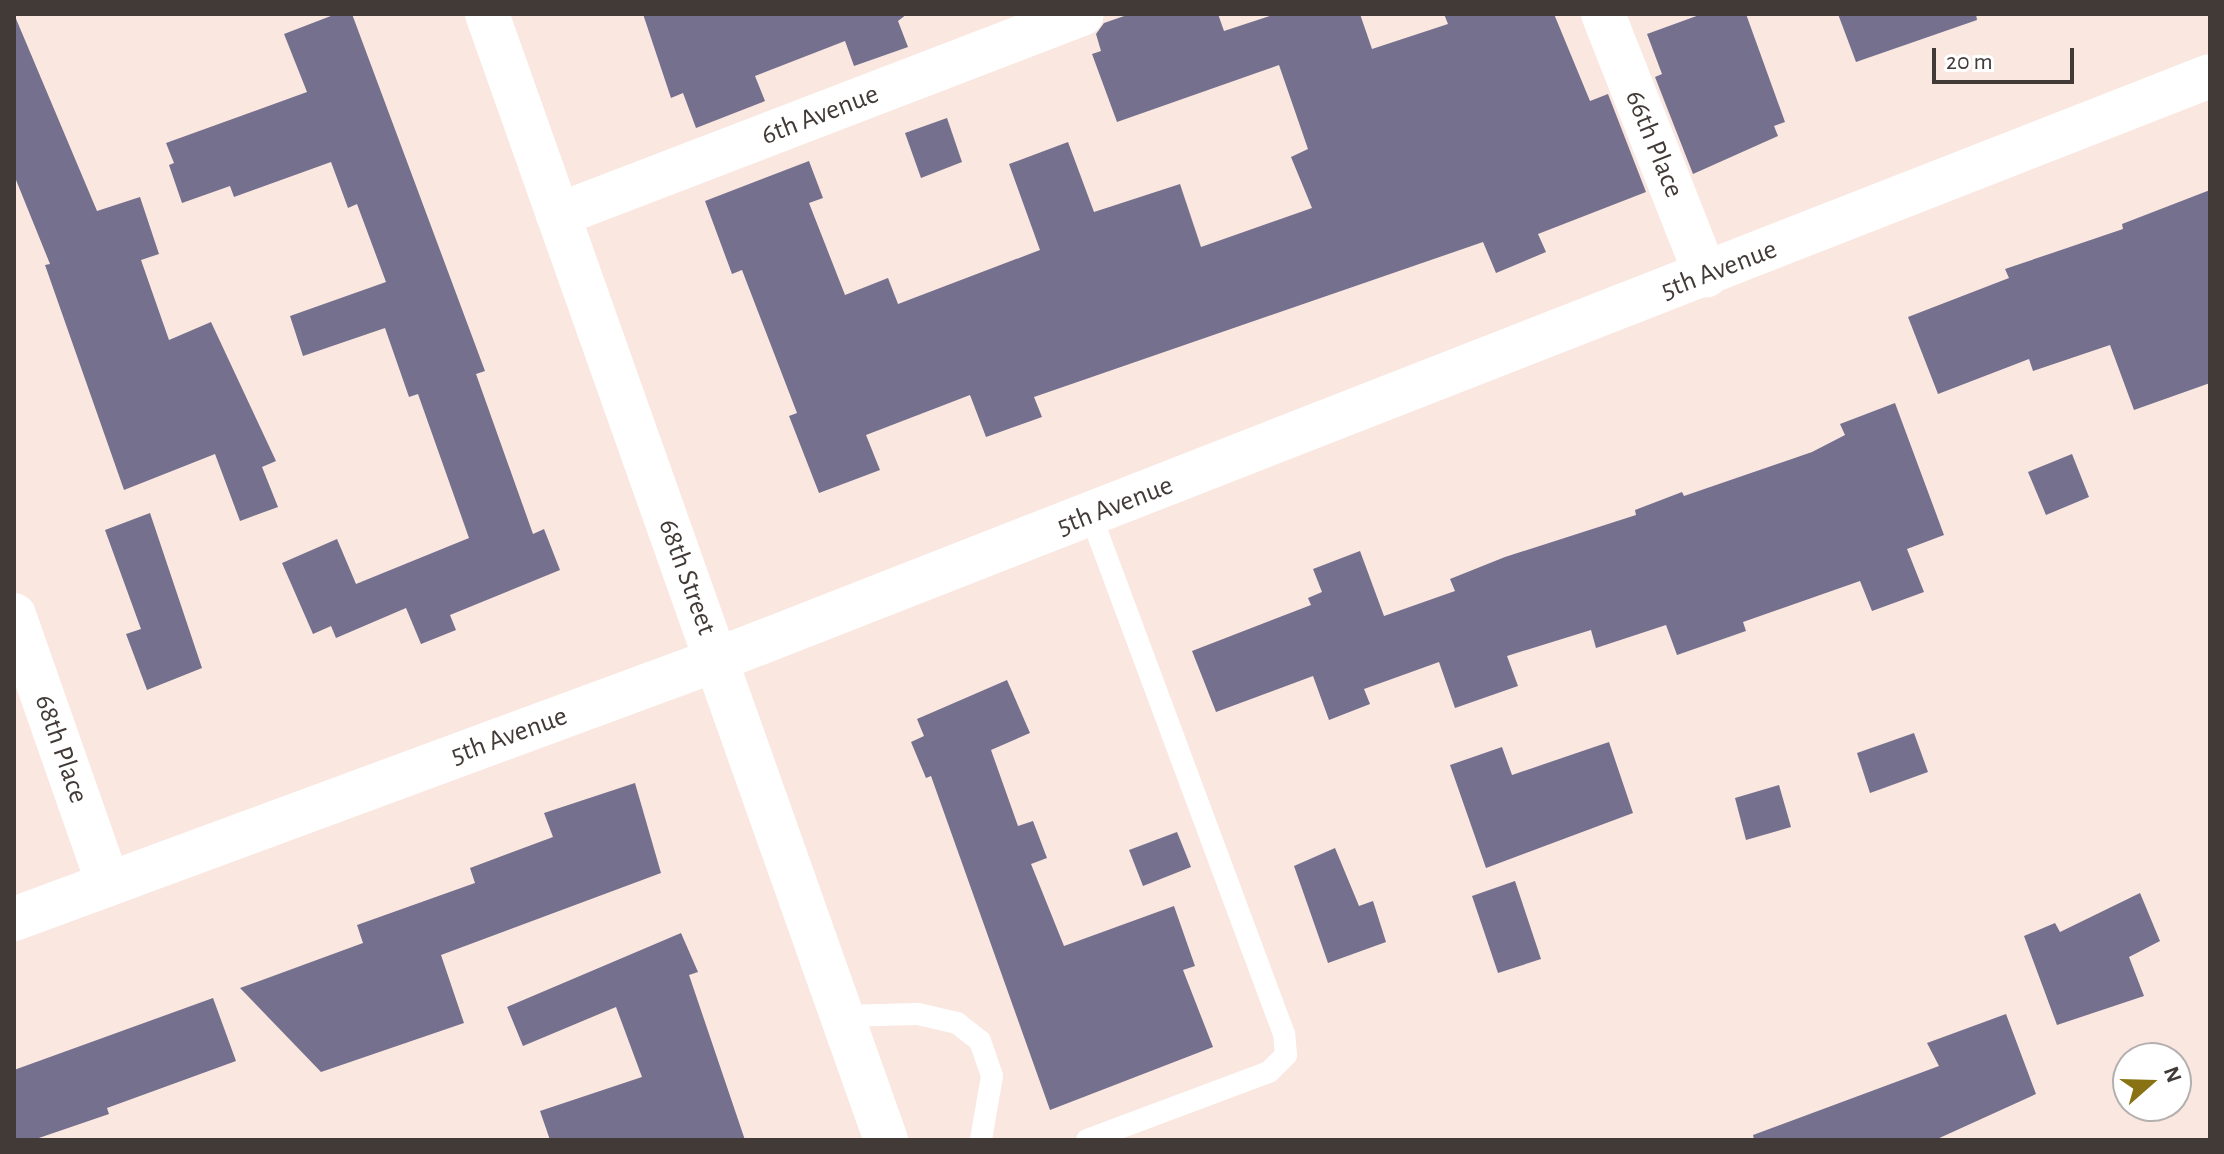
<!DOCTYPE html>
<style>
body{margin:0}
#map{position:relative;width:2224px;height:1154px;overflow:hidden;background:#f9e7e0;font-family:"Alegreya Sans",sans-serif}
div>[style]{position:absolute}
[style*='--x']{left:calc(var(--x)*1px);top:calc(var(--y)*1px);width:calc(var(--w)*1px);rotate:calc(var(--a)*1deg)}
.building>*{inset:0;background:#75708e}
.lane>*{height:22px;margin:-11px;padding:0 11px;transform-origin:11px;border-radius:11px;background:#fff}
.street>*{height:44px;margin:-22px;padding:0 22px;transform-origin:22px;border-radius:22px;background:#fff}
span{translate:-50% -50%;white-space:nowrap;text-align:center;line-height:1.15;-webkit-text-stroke:8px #fff;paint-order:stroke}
.street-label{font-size:28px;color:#413a37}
.frame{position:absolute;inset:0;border:16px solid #413a37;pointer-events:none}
.north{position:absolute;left:2112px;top:1042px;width:80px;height:80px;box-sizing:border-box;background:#fff;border:2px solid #b3b0af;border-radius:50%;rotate:70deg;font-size:22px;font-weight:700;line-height:32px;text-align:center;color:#413a37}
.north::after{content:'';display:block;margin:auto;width:28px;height:36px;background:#897213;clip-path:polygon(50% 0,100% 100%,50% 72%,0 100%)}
.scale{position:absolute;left:1932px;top:48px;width:142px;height:36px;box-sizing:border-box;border:4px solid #413a37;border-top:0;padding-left:10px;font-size:24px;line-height:28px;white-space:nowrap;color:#413a37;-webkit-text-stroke:6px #fff;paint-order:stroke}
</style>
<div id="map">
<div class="building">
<div style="clip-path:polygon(14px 14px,97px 211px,140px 197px,159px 254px,141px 260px,169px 340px,211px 322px,276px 461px,262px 467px,278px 507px,240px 521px,215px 454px,124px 490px,45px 265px,50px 264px,14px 175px)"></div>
<div style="clip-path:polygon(336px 14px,352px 14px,485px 371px,476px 374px,533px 534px,544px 529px,560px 570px,450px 615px,456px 630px,421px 644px,406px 608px,336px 638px,331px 626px,313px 634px,282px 563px,337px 539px,356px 584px,469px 538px,418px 394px,409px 397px,385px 328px,303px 356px,290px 316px,386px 282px,357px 204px,348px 208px,331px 162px,234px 197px,230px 186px,182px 203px,169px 165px,174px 163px,166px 143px,307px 92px,284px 34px)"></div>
<div style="clip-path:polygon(643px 14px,907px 14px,898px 21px,908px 47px,854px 66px,845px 41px,755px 76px,765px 101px,696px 128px,683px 93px,671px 98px)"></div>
<div style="clip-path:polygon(1130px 14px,1218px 14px,1224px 31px,1276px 14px,1360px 14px,1372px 49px,1448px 24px,1444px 14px,1554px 14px,1590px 101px,1608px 94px,1646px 192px,1538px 234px,1546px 252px,1496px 273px,1483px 242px,1034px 397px,1042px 417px,986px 437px,970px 395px,866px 435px,880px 470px,819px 493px,789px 416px,797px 413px,742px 270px,732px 274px,705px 201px,809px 161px,823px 198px,809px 203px,845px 295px,888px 278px,898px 304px,1040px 250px,1009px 164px,1068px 142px,1094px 212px,1180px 184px,1201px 247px,1312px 208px,1291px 157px,1308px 149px,1279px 65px,1117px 122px,1092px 54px,1101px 51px,1096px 34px,1104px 23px)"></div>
<div style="clip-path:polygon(1702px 14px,1746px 14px,1785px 122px,1774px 126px,1778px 136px,1693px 174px,1655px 77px,1662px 74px,1647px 34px)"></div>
<div style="clip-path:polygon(1838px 14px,1976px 14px,1977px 20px,1856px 62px)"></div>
<div style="clip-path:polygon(947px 118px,962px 162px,921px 178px,905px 133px)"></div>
<div style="clip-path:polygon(2210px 190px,2210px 383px,2134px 410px,2110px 345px,2033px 371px,2029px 359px,1938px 394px,1908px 317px,2009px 278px,2005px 269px,2123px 229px,2122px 224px)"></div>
<div style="clip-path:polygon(1895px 403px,1944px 535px,1907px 549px,1924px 592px,1872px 611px,1860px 581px,1743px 622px,1746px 631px,1677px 655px,1666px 625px,1596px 648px,1591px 630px,1507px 656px,1518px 686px,1455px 708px,1439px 662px,1364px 689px,1370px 704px,1329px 720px,1313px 676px,1216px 712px,1192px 651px,1311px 605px,1308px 598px,1322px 592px,1313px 569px,1360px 551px,1384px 616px,1455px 591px,1450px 579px,1505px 557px,1636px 515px,1635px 510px,1682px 492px,1684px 496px,1812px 452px,1845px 435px,1840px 424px)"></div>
<div style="clip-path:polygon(2072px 454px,2089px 497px,2046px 515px,2028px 472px)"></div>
<div style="clip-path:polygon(150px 513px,202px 668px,147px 690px,126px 634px,141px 629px,105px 530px)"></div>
<div style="clip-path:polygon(1007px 680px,1030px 733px,991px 750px,1018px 826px,1033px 821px,1047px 858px,1031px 864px,1064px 946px,1174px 906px,1195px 966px,1183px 970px,1213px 1047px,1050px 1110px,931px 776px,926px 778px,911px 742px,924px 736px,917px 719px)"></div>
<div style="clip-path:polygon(1914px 733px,1928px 772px,1870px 793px,1857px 753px)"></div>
<div style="clip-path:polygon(1609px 742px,1633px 813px,1486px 868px,1450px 765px,1502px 747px,1512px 775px)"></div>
<div style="clip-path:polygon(635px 783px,661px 873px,441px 955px,464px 1023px,321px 1072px,240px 988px,363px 943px,357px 925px,475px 883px,470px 868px,553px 837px,544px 813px)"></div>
<div style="clip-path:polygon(1779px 785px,1791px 827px,1746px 840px,1735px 798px)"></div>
<div style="clip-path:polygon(1177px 832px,1191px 867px,1143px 886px,1129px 850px)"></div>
<div style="clip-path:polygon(1335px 848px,1359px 906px,1373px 901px,1386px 942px,1328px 963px,1294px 866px)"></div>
<div style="clip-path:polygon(1515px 881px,1541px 959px,1498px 973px,1472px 896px)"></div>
<div style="clip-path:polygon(2140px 893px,2160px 941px,2129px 957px,2144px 996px,2057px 1025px,2024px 936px,2055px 923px,2060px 932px)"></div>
<div style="clip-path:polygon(681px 933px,698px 972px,689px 975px,745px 1140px,550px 1140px,540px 1111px,642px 1077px,616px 1007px,523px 1046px,507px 1007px)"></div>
<div style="clip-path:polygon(213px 998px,236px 1061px,107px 1108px,109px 1114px,33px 1140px,14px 1140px,14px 1070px)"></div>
<div style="clip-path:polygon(2006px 1014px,2036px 1094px,1935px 1140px,1754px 1140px,1753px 1135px,1939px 1066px,1927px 1043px)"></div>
</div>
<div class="lane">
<div style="--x:842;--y:1016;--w:76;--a:-1.5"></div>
<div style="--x:918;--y:1014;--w:40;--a:13"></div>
<div style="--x:957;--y:1023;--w:29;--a:38"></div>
<div style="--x:980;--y:1041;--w:37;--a:71"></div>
<div style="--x:992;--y:1076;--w:65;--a:99.8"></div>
<div style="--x:1087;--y:1140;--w:194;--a:-20.5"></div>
<div style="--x:1269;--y:1072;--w:24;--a:-45"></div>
<div style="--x:1286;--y:1055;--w:21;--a:-95"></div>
<div style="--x:1284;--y:1034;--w:553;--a:-110.43"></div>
</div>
<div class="street">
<div style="--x:487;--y:14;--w:1195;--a:70.49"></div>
<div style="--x:1603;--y:14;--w:281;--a:68.5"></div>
<div style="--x:558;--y:215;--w:561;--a:-20.99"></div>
<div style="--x:14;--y:615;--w:285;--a:70.7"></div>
<div style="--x:14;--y:919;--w:748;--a:-20.25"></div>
<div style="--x:716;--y:660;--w:1604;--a:-21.35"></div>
</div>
<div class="street-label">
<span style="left:820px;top:115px;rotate:-21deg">6th Avenue</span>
<span style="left:1654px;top:144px;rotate:68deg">66th Place</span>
<span style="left:1719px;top:270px;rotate:-21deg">5th Avenue</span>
<span style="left:1115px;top:506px;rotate:-21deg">5th Avenue</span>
<span style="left:687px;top:577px;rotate:70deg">68th Street</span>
<span style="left:509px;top:736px;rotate:-20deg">5th Avenue</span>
<span style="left:61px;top:749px;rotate:71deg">68th Place</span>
</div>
<div class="frame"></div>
<div class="north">N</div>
<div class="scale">20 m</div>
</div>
